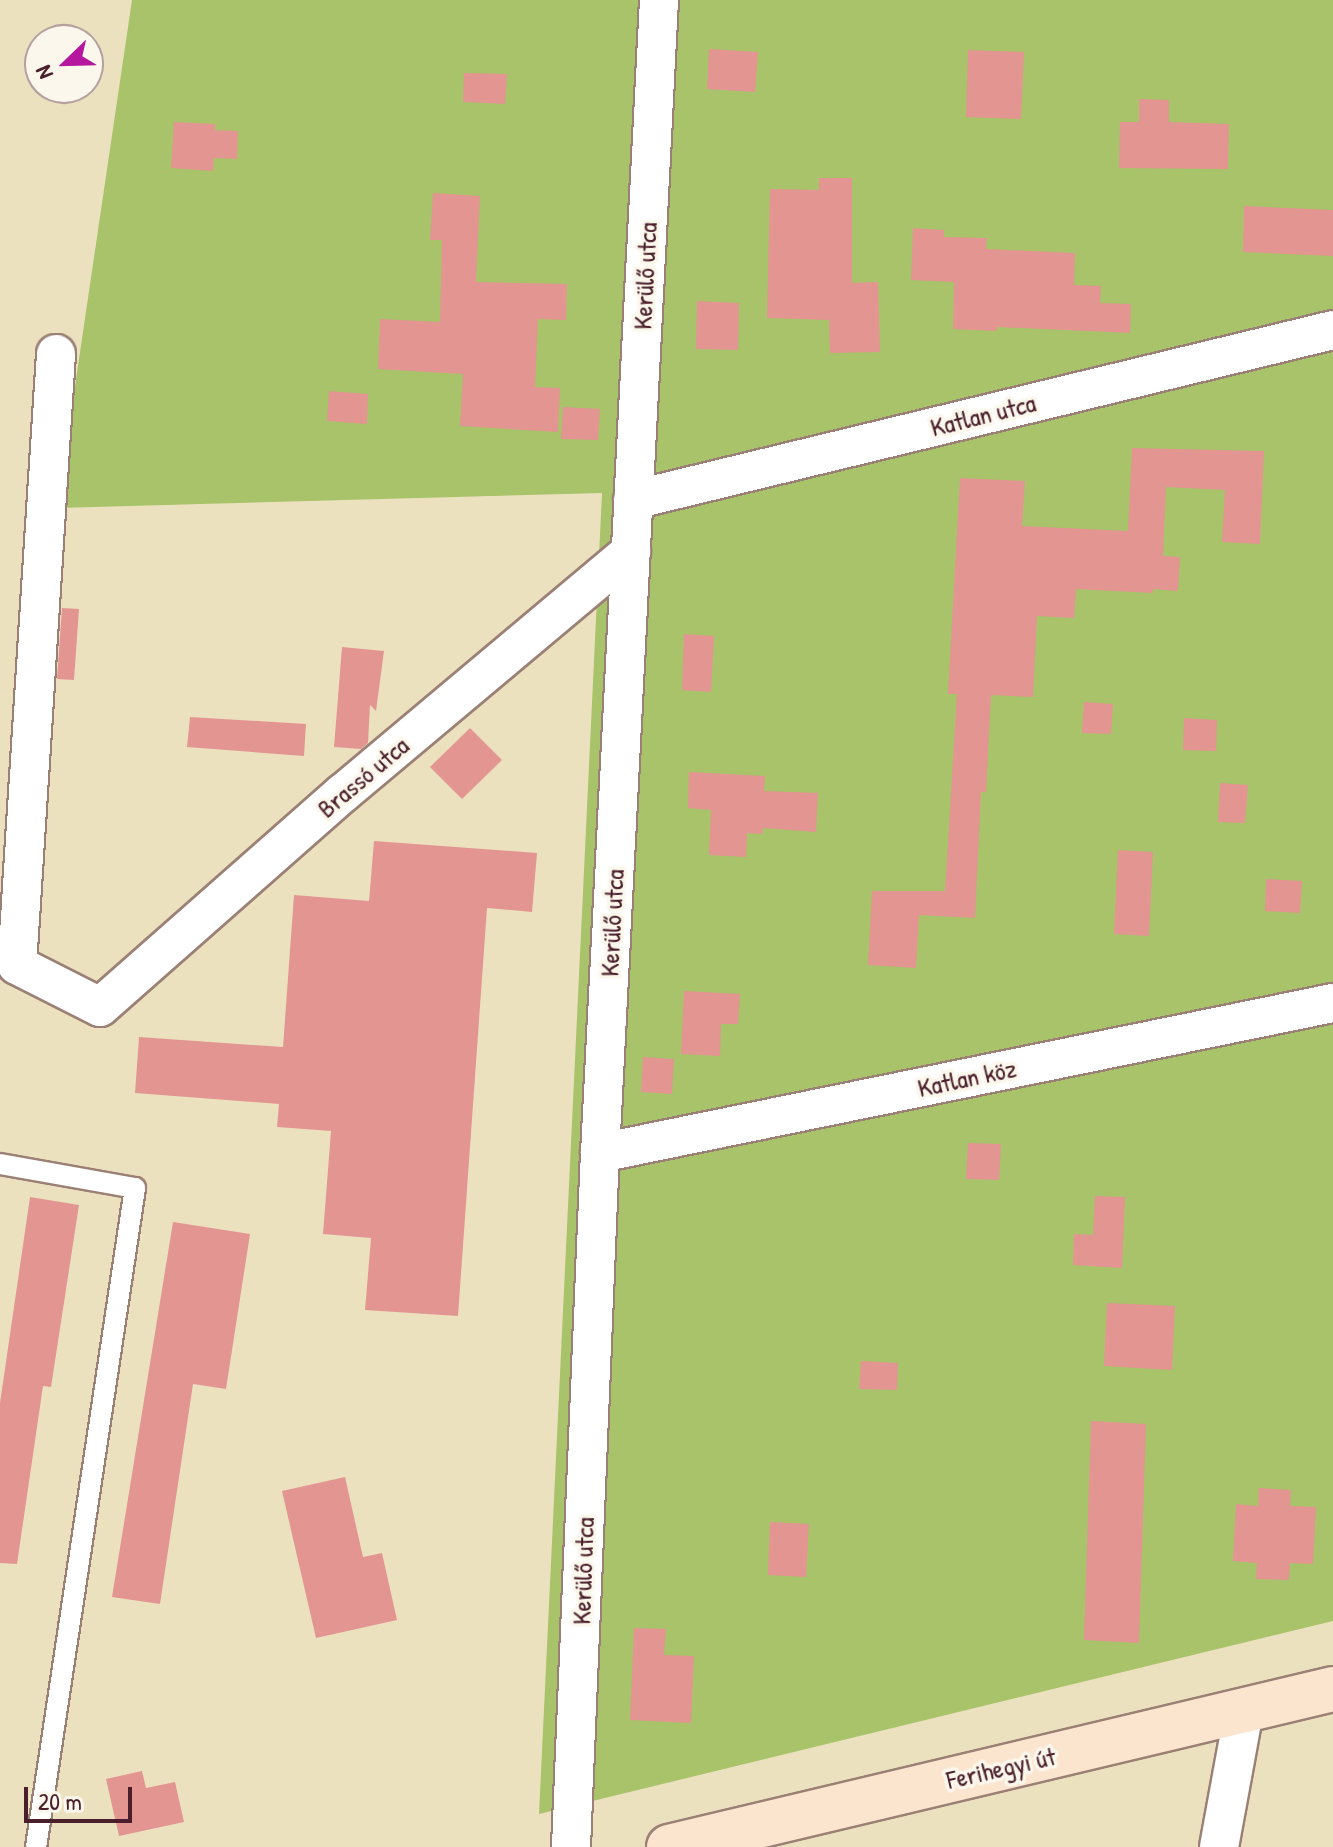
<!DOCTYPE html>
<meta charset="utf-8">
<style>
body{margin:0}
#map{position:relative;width:1333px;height:1847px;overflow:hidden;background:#ece1bf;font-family:"Patrick Hand",sans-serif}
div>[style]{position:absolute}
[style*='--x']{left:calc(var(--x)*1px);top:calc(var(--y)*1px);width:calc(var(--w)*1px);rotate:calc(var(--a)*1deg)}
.green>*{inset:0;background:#a8c369}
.building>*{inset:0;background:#e39592}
.roads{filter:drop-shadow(2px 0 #9b8075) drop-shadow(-2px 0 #9b8075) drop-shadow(0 2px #9b8075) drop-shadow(0 -2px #9b8075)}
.service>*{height:20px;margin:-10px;padding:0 10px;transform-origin:10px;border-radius:10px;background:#fff}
.minor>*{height:38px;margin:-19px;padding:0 19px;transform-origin:19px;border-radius:19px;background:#fff}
.secondary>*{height:44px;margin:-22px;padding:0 22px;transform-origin:22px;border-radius:22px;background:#fce5cf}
span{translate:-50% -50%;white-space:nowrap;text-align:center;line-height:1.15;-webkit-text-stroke:7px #fbf7ec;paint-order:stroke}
.street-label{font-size:26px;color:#4a1f2b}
.north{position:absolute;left:24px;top:24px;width:80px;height:80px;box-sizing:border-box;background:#fbf7ec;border:2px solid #b4a19f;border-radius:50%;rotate:247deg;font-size:22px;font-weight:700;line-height:32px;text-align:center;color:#4a1f2b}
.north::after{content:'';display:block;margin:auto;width:28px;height:36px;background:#b5179e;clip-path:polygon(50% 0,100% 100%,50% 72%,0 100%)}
.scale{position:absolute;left:24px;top:1787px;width:108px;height:36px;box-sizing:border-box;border:4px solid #4a1f2b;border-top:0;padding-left:10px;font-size:24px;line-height:28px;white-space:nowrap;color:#4a1f2b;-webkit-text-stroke:6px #fbf7ec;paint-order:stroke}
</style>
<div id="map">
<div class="green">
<div style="clip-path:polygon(132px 0,1333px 0,1333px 1621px,539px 1814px,602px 493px,57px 508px)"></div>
</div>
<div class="building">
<div style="clip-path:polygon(709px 49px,758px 52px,755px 92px,707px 89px)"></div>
<div style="clip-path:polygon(968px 50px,1024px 52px,1021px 119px,966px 117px)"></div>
<div style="clip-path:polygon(464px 73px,507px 74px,505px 104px,463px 102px)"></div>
<div style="clip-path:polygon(1139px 99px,1169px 100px,1169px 122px,1229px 124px,1228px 169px,1119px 168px,1120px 122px,1139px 122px)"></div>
<div style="clip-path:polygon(174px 122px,215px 124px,215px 130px,238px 131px,237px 159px,214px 158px,213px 171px,171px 168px)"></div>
<div style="clip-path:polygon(819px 178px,852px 178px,852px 283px,878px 282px,880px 352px,830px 353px,829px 320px,767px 318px,770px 189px,819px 190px)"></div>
<div style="clip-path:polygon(433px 193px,480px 196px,476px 282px,567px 284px,566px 320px,538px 319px,535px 387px,560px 388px,558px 432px,460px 426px,463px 374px,378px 369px,380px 319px,440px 322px,442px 240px,430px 240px)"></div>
<div style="clip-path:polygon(1244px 206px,1333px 210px,1333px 256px,1243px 252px)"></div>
<div style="clip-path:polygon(913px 228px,944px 230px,944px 237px,987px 238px,986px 249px,1075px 253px,1074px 285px,1101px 286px,1100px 303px,1131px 304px,1130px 333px,997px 327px,997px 331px,953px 329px,954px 282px,911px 280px)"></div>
<div style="clip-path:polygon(697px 301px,739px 303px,738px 350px,696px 349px)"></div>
<div style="clip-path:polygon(329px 391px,368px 394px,367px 424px,327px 421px)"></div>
<div style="clip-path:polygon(563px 407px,600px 409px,598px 440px,561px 439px)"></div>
<div style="clip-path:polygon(1132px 448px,1264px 451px,1260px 544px,1222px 542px,1225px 490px,1166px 487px,1163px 556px,1180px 557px,1178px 591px,1153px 589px,1153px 593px,1076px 589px,1074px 618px,1037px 616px,1033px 697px,991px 695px,986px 792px,981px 792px,975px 918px,919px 915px,916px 968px,868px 965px,872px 891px,945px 891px,957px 694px,948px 694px,960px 478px,1025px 481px,1022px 526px,1128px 531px)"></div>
<div style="clip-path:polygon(62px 608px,79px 609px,74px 680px,57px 679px)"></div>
<div style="clip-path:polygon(684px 634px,714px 636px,711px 692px,682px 690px)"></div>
<div style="clip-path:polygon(342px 647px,384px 651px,376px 711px,370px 705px,368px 743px,361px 749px,334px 747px)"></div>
<div style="clip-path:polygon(1084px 702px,1113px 704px,1111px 734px,1082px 733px)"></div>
<div style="clip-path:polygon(190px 717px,306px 724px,304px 756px,187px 747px)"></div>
<div style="clip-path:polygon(1184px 718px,1217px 720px,1216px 751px,1183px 750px)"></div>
<div style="clip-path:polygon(470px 728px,502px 760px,462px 799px,430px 767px)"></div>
<div style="clip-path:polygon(689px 772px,765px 776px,764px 791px,818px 793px,816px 832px,763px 828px,762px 834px,747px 833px,746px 857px,709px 855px,711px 810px,688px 808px)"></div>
<div style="clip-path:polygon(1220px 783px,1248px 785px,1245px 823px,1218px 822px)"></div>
<div style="clip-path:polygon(374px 841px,537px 853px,532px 912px,487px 908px,458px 1316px,365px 1310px,371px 1238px,323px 1234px,331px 1131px,277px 1127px,279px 1104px,135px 1093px,139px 1037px,283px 1047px,294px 895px,369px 901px)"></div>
<div style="clip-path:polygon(1118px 850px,1153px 852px,1149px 936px,1114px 934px)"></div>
<div style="clip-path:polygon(1266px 879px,1302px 881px,1300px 913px,1265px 911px)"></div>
<div style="clip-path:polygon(684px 991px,740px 994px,738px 1024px,721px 1024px,720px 1056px,681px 1054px)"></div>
<div style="clip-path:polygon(643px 1057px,674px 1059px,672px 1094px,641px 1092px)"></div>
<div style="clip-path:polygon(968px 1143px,1001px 1144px,999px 1180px,966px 1179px)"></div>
<div style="clip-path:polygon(1095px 1196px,1125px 1197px,1122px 1268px,1073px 1265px,1074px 1234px,1093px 1235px)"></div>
<div style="clip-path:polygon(30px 1197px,79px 1205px,51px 1387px,43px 1386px,17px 1564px,0 1563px,0 1403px)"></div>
<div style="clip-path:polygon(173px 1222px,250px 1234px,226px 1389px,193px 1384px,160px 1604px,112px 1597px)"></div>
<div style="clip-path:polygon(1107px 1303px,1175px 1306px,1172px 1370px,1104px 1366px)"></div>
<div style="clip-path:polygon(861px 1361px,898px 1363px,897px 1390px,859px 1389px)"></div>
<div style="clip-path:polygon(1091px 1421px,1146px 1424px,1139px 1643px,1084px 1640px)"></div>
<div style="clip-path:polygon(345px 1477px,363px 1557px,382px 1553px,397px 1620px,316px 1638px,282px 1491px)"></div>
<div style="clip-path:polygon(1259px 1488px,1291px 1490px,1290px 1506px,1316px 1507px,1313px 1564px,1290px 1563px,1289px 1580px,1256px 1579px,1257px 1563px,1233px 1561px,1236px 1504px,1258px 1506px)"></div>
<div style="clip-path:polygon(770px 1522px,809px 1524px,806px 1577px,768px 1575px)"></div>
<div style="clip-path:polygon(634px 1628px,666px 1629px,664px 1655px,694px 1656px,691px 1723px,630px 1720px)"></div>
<div style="clip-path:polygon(142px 1771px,146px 1788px,175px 1782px,184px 1822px,119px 1836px,106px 1779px)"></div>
</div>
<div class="roads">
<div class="service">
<div style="--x:0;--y:1164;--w:137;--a:10.1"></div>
<div style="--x:135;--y:1188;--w:666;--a:98.54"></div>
</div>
<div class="minor">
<div style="--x:56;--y:354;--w:612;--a:93.65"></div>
<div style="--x:17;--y:965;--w:93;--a:26.8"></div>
<div style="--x:100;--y:1007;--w:324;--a:-41.4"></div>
<div style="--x:343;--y:793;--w:376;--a:-40"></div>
<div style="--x:633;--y:500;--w:720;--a:-13.65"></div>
<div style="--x:600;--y:1153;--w:748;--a:-11.57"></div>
<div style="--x:571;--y:1847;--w:695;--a:-87.61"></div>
<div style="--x:600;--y:1153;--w:1155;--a:-87.07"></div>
<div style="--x:1219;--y:1847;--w:138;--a:-79.6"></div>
</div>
<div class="secondary">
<div style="--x:669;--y:1847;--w:683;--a:-13.38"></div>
</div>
</div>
<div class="street-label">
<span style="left:645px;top:276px;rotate:-87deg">Kerülő utca</span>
<span style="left:983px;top:415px;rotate:-14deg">Katlan utca</span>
<span style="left:363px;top:777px;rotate:-40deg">Brassó utca</span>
<span style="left:612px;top:923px;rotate:-87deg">Kerülő utca</span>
<span style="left:967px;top:1078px;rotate:-12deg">Katlan köz</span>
<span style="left:583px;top:1571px;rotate:-88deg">Kerülő utca</span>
<span style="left:1001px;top:1768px;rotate:-13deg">Ferihegyi út</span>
</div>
<div class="north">N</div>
<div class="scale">20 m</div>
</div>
